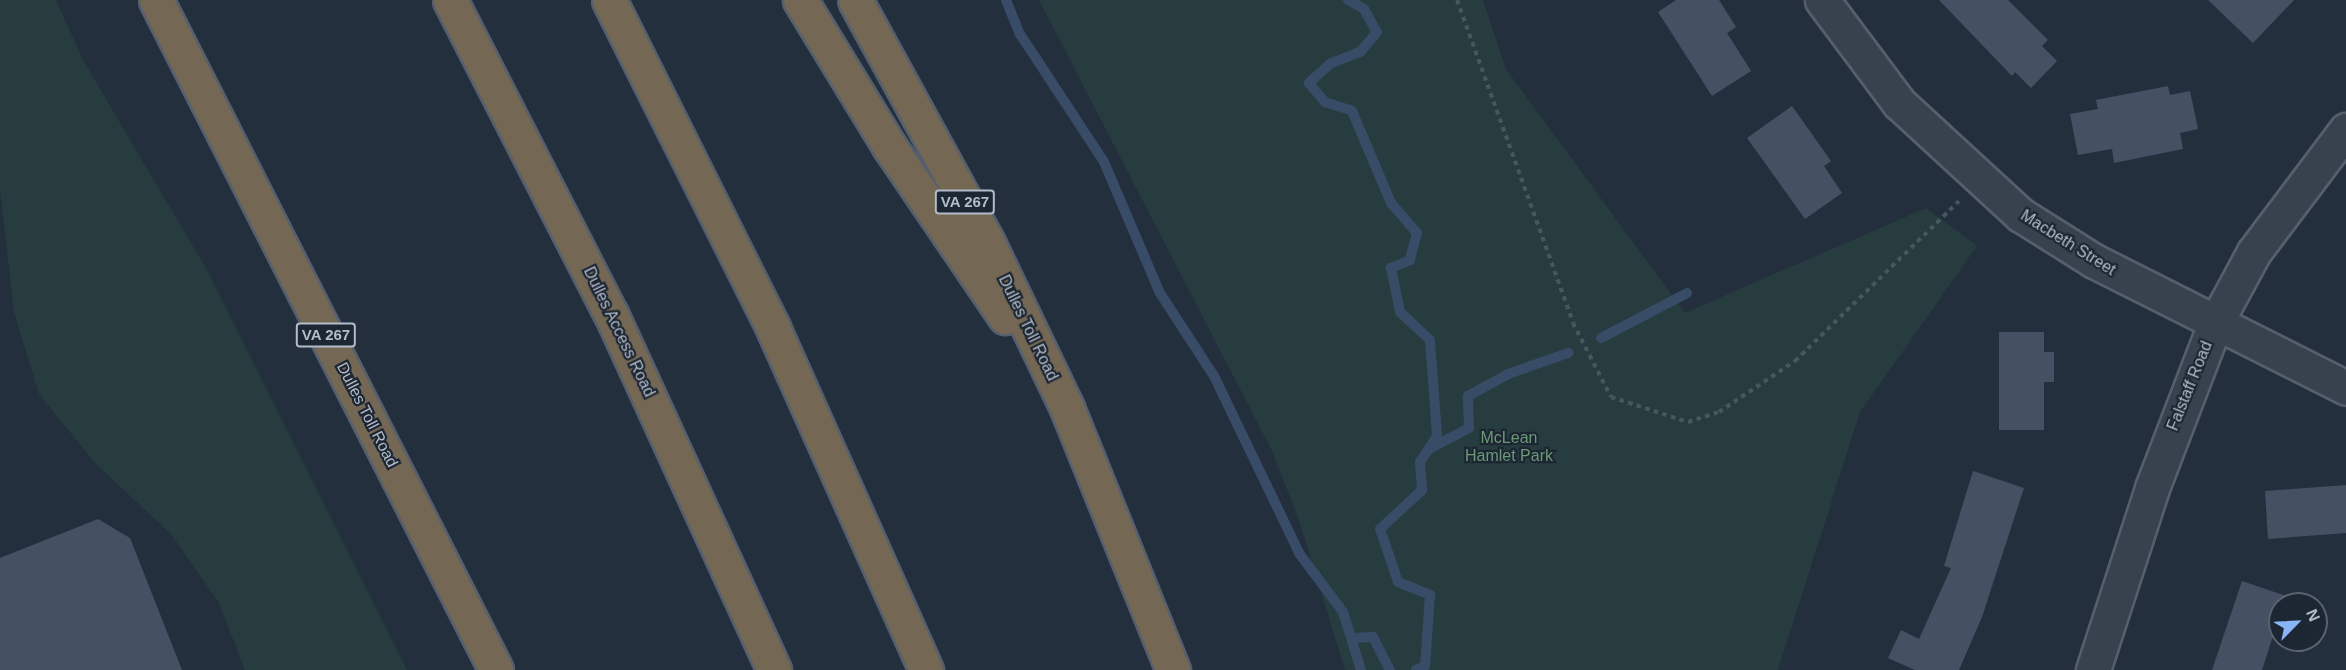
<!DOCTYPE html>
<style>
body{margin:0}
#map{position:relative;width:2346px;height:670px;overflow:hidden;background:#242f3e;font-family:Arial,sans-serif}
div>[style]{position:absolute}
[style*='--x']{left:calc(var(--x)*1px);top:calc(var(--y)*1px);width:calc(var(--w)*1px);rotate:calc(var(--a)*1deg)}
.green>*{inset:0;background:#263c3f}
.stream>*{height:10px;margin:-5px;padding:0 5px;transform-origin:5px;border-radius:5px;background:#394c67}
.building>*{inset:0;background:#455162}
.path>*{height:4px;margin-top:-2px;transform-origin:0;background:repeating-linear-gradient(90deg,#44595c 0 4.5px,transparent 0 9px)}
.roads{filter:drop-shadow(2px 0 #565f6c) drop-shadow(-2px 0 #565f6c) drop-shadow(0 2px #565f6c) drop-shadow(0 -2px #565f6c)}
.minor>*{height:33px;margin:-16.5px;padding:0 16.5px;transform-origin:16.5px;border-radius:16.5px;background:#38414e}
.highway>*{height:33px;margin:-16.5px;padding:0 16.5px;transform-origin:16.5px;border-radius:16.5px;background:#746855}
span{translate:-50% -50%;white-space:nowrap;text-align:center;line-height:1.15;-webkit-text-stroke:4.5px #1d2633;paint-order:stroke}
.shield-label span{padding:2px 4px;background:#1d2633;border:2px solid;border-radius:4px;-webkit-text-stroke-width:0}
.shield-label{font-size:15px;color:#b4bcc9;font-weight:700}
.street-label{font-size:16px;color:#b4bcc9}
.park-label{font-size:16px;color:#6b9a76}
.north{position:absolute;left:2268px;top:592px;width:60px;height:60px;box-sizing:border-box;background:#1d2633;border:2px solid #59626f;border-radius:50%;rotate:66deg;font-size:16px;font-weight:700;line-height:24px;text-align:center;color:#b4bcc9}
.north::after{content:'';display:block;margin:auto;width:21px;height:27px;background:#8ab4f8;clip-path:polygon(50% 0,100% 100%,50% 72%,0 100%)}
</style>
<div id="map">
<div class="green">
<div style="clip-path:polygon(0 0,56px 0,83px 60px,207px 270px,407px 670px,245px 670px,219px 603px,171px 534px,95px 463px,39px 394px,14px 312px,0 189px)"></div>
<div style="clip-path:polygon(1039px 0,1483px 0,1506px 69px,1685px 313px,1926px 208px,1977px 246px,1860px 412px,1778px 670px,1345px 670px,1299px 520px,1272px 451px)"></div>
</div>
<div class="stream">
<div style="--x:1006;--y:0;--w:37;--a:68"></div>
<div style="--x:1020;--y:34;--w:153;--a:56.7"></div>
<div style="--x:1104;--y:162;--w:142;--a:66.9"></div>
<div style="--x:1160;--y:293;--w:99;--a:57"></div>
<div style="--x:1214;--y:376;--w:196;--a:64.3"></div>
<div style="--x:1299;--y:553;--w:74;--a:53.3"></div>
<div style="--x:1343;--y:612;--w:61;--a:72.8"></div>
<div style="--x:1348;--y:0;--w:18;--a:29"></div>
<div style="--x:1364;--y:9;--w:26;--a:61"></div>
<div style="--x:1377;--y:32;--w:26;--a:130"></div>
<div style="--x:1360;--y:52;--w:31;--a:159"></div>
<div style="--x:1331;--y:63;--w:30;--a:138"></div>
<div style="--x:1309;--y:83;--w:25;--a:50"></div>
<div style="--x:1325;--y:102;--w:28;--a:18"></div>
<div style="--x:1352;--y:111;--w:100;--a:67"></div>
<div style="--x:1391;--y:203;--w:40;--a:49"></div>
<div style="--x:1417;--y:233;--w:28;--a:105"></div>
<div style="--x:1410;--y:260;--w:21;--a:157"></div>
<div style="--x:1391;--y:268;--w:45;--a:78.4"></div>
<div style="--x:1400;--y:312;--w:41;--a:43"></div>
<div style="--x:1430;--y:340;--w:96;--a:85.8"></div>
<div style="--x:1437;--y:436;--w:31;--a:123"></div>
<div style="--x:1420;--y:462;--w:28;--a:86"></div>
<div style="--x:1422;--y:490;--w:57;--a:137.1"></div>
<div style="--x:1380;--y:529;--w:56;--a:71.2"></div>
<div style="--x:1398;--y:582;--w:35;--a:22"></div>
<div style="--x:1430;--y:595;--w:71;--a:94"></div>
<div style="--x:1425;--y:666;--w:10;--a:156"></div>
<div style="--x:1601;--y:338;--w:97;--a:-27.6"></div>
<div style="--x:1429;--y:449;--w:45;--a:-27.7"></div>
<div style="--x:1469;--y:428;--w:32;--a:-92"></div>
<div style="--x:1468;--y:396;--w:46;--a:-28.8"></div>
<div style="--x:1508;--y:374;--w:64;--a:-19.3"></div>
<div style="--x:1353;--y:638;--w:20;--a:-3"></div>
<div style="--x:1373;--y:637;--w:37;--a:63"></div>
</div>
<div class="building">
<div style="clip-path:polygon(1676px 0,1719px 0,1736px 27px,1727px 33px,1751px 71px,1712px 96px,1658px 12px)"></div>
<div style="clip-path:polygon(1939px 0,2008px 0,2048px 40px,2042px 46px,2057px 61px,2031px 88px,2015px 72px,2012px 76px)"></div>
<div style="clip-path:polygon(2208px 0,2294px 0,2253px 43px)"></div>
<div style="clip-path:polygon(2168px 86px,2170px 95px,2190px 91px,2198px 129px,2180px 133px,2183px 149px,2114px 163px,2112px 149px,2078px 155px,2070px 114px,2098px 109px,2096px 100px)"></div>
<div style="clip-path:polygon(1792px 106px,1831px 161px,1824px 166px,1842px 193px,1805px 219px,1747px 138px)"></div>
<div style="clip-path:polygon(1999px 332px,2044px 332px,2044px 352px,2054px 352px,2054px 382px,2044px 382px,2044px 430px,1999px 430px)"></div>
<div style="clip-path:polygon(1973px 471px,2024px 488px,1982px 617px,1959px 670px,1915px 670px,1888px 658px,1901px 630px,1919px 639px,1951px 568px,1944px 566px)"></div>
<div style="clip-path:polygon(2346px 485px,2346px 533px,2268px 539px,2265px 491px)"></div>
<div style="clip-path:polygon(98px 519px,130px 538px,182px 670px,0 670px,0 558px)"></div>
<div style="clip-path:polygon(2242px 581px,2286px 596px,2262px 670px,2212px 670px)"></div>
</div>
<div class="path">
<div style="--x:1457;--y:0;--w:343;--a:70.2"></div>
<div style="--x:1573;--y:323;--w:83;--a:62.8"></div>
<div style="--x:1611;--y:397;--w:81;--a:18"></div>
<div style="--x:1688;--y:422;--w:33;--a:-18"></div>
<div style="--x:1719;--y:412;--w:92;--a:-33.9"></div>
<div style="--x:1795;--y:361;--w:229;--a:-44.3"></div>
</div>
<div class="roads">
<div class="minor">
<div style="--x:1822;--y:0;--w:129;--a:53.2"></div>
<div style="--x:1899;--y:103;--w:166;--a:42.6"></div>
<div style="--x:2021;--y:215;--w:86;--a:32.2"></div>
<div style="--x:2094;--y:261;--w:282;--a:26.7"></div>
<div style="--x:2093;--y:670;--w:191;--a:-72"></div>
<div style="--x:2152;--y:488;--w:176;--a:-69"></div>
<div style="--x:2215;--y:324;--w:82;--a:-61.6"></div>
<div style="--x:2254;--y:252;--w:153;--a:-53"></div>
</div>
<div class="highway">
<div style="--x:156;--y:0;--w:751;--a:63.09"></div>
<div style="--x:450;--y:0;--w:353;--a:62.9"></div>
<div style="--x:611;--y:314;--w:392;--a:65.4"></div>
<div style="--x:609;--y:0;--w:367;--a:63.4"></div>
<div style="--x:773;--y:328;--w:375;--a:65.9"></div>
<div style="--x:800;--y:0;--w:171;--a:58.6"></div>
<div style="--x:889;--y:146;--w:207;--a:55.8"></div>
<div style="--x:855;--y:0;--w:279;--a:61.3"></div>
<div style="--x:989;--y:245;--w:181;--a:64.4"></div>
<div style="--x:1067;--y:408;--w:283;--a:68"></div>
</div>
</div>
<div class="shield-label">
<span style="left:965px;top:202px">VA 267</span>
<span style="left:326px;top:335px">VA 267</span>
</div>
<div class="street-label">
<span style="left:2068px;top:243px;rotate:32deg">Macbeth Street</span>
<span style="left:1028px;top:328px;rotate:64deg">Dulles Toll Road</span>
<span style="left:619px;top:332px;rotate:64deg">Dulles Access Road</span>
<span style="left:2190px;top:386px;rotate:-68deg">Falstaff Road</span>
<span style="left:367px;top:415px;rotate:63deg">Dulles Toll Road</span>
</div>
<div class="park-label">
<span style="left:1509px;top:447px">McLean<br>Hamlet Park</span>
</div>
<div class="north">N</div>
</div>
